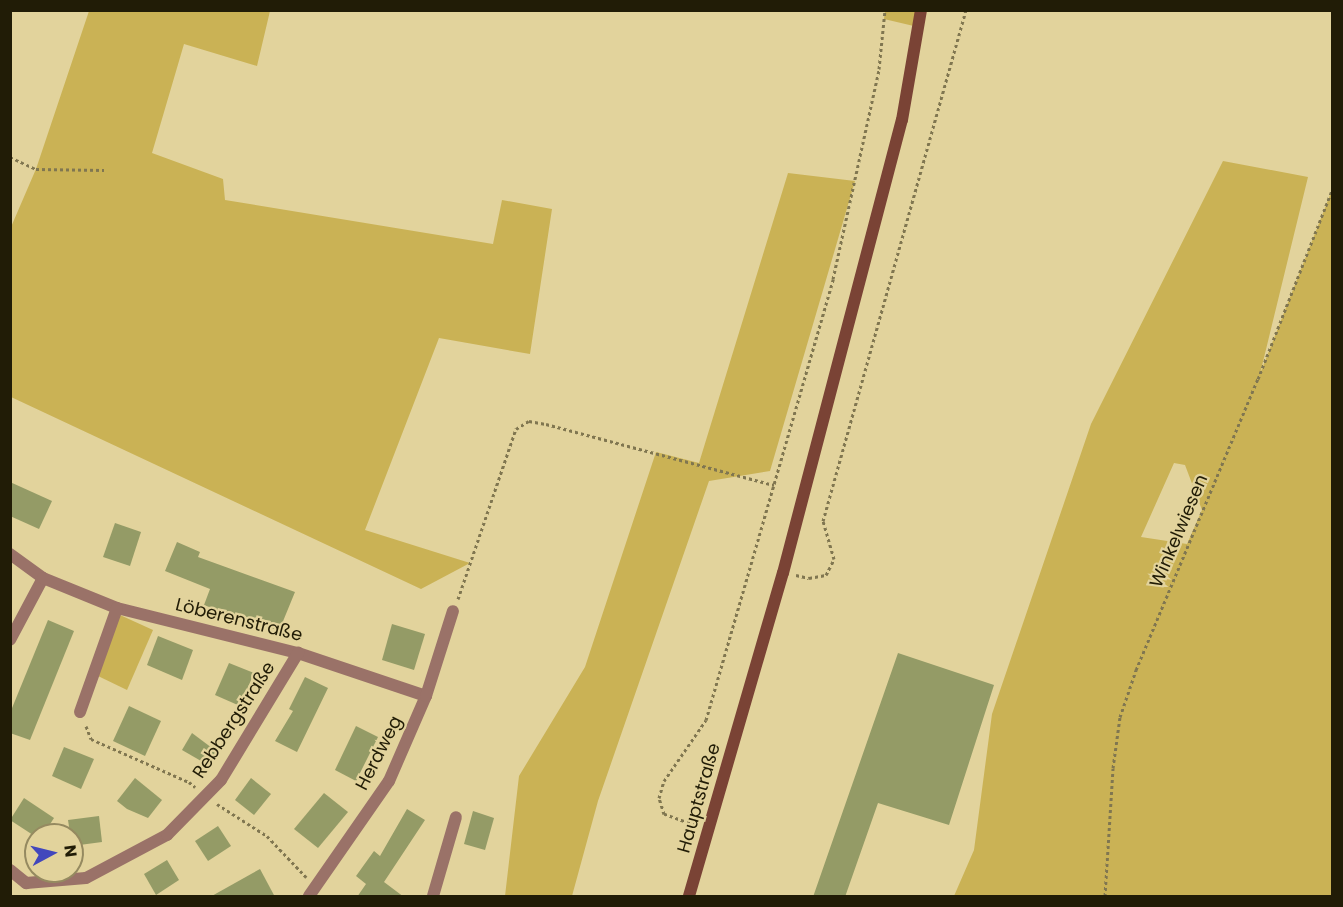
<!DOCTYPE html>
<meta charset="utf-8">
<style>
body{margin:0}
#map{position:relative;width:1343px;height:907px;overflow:hidden;background:#e2d39c;font-family:Poppins,sans-serif}
div>[style]{position:absolute}
[style*='--x']{left:calc(var(--x)*1px);top:calc(var(--y)*1px);width:calc(var(--w)*1px);rotate:calc(var(--a)*1deg)}
.green>*{inset:0;background:#cab255}
.building>*{inset:0;background:#949b66}
.path>*{height:3px;margin-top:-1.5px;transform-origin:0;background:repeating-linear-gradient(90deg,#807650 0 3px,transparent 0 6px)}
.street>*{height:12px;margin:-6px;padding:0 6px;transform-origin:6px;border-radius:6px;background:#9a7268}
.secondary>*{height:12px;margin:-6px;padding:0 6px;transform-origin:6px;border-radius:6px;background:#7a4335}
span{translate:-50% -50%;white-space:nowrap;text-align:center;line-height:1.15;-webkit-text-stroke:4.5px #e2d39c;paint-order:stroke}
.street-label{font-size:18px;color:#211c06}
.frame{position:absolute;inset:0;border:12px solid #211c06;pointer-events:none}
.north{position:absolute;left:24px;top:823px;width:60px;height:60px;box-sizing:border-box;background:#e2d39c;border:2px solid #958a60;border-radius:50%;rotate:83deg;font-size:16px;font-weight:700;line-height:24px;text-align:center;color:#211c06}
.north::after{content:'';display:block;margin:auto;width:21px;height:27px;background:#4247bc;clip-path:polygon(50% 0,100% 100%,50% 72%,0 100%)}
</style>
<div id="map">
<div class="green">
<div style="clip-path:polygon(89px 11px,270px 11px,257px 66px,184px 44px,152px 153px,223px 179px,225px 200px,493px 244px,502px 200px,552px 209px,530px 354px,439px 338px,365px 530px,470px 563px,421px 589px,11px 397px,11px 227px,36px 169px)"></div>
<div style="clip-path:polygon(885px 11px,921px 11px,918px 27px,884px 19px)"></div>
<div style="clip-path:polygon(evenodd,1223px 161px,1308px 177px,1260px 374px,1332px 190px,1332px 896px,954px 896px,974px 850px,992px 714px,1091px 424px,1223px 161px,1174px 463px,1185px 465px,1202px 510px,1187px 544px,1141px 537px,1174px 463px)"></div>
<div style="clip-path:polygon(788px 173px,855px 181px,770px 471px,709px 481px,598px 801px,572px 896px,505px 896px,519px 776px,585px 667px,656px 452px,699px 463px)"></div>
<div style="clip-path:polygon(120px 615px,153px 630px,127px 690px,98px 676px)"></div>
</div>
<div class="building">
<div style="clip-path:polygon(10px 482px,52px 501px,39px 529px,10px 516px)"></div>
<div style="clip-path:polygon(115px 523px,141px 532px,130px 566px,103px 557px)"></div>
<div style="clip-path:polygon(177px 542px,200px 552px,198px 557px,295px 592px,279px 631px,236px 613px,235px 617px,204px 605px,210px 589px,165px 571px)"></div>
<div style="clip-path:polygon(48px 620px,74px 631px,30px 740px,10px 733px,10px 713px)"></div>
<div style="clip-path:polygon(392px 624px,425px 634px,414px 670px,382px 660px)"></div>
<div style="clip-path:polygon(158px 636px,193px 650px,182px 680px,147px 665px)"></div>
<div style="clip-path:polygon(898px 653px,994px 685px,949px 825px,878px 803px,845px 897px,813px 897px)"></div>
<div style="clip-path:polygon(229px 663px,254px 673px,240px 706px,215px 695px)"></div>
<div style="clip-path:polygon(305px 677px,328px 688px,297px 752px,275px 741px,293px 711px,289px 709px)"></div>
<div style="clip-path:polygon(129px 706px,161px 721px,145px 756px,113px 741px)"></div>
<div style="clip-path:polygon(356px 726px,378px 737px,356px 781px,335px 770px)"></div>
<div style="clip-path:polygon(192px 733px,216px 751px,208px 765px,182px 750px)"></div>
<div style="clip-path:polygon(64px 747px,94px 759px,81px 789px,52px 776px)"></div>
<div style="clip-path:polygon(135px 778px,162px 800px,148px 818px,127px 809px,117px 801px)"></div>
<div style="clip-path:polygon(251px 778px,271px 794px,254px 815px,235px 800px)"></div>
<div style="clip-path:polygon(324px 793px,348px 812px,318px 848px,294px 829px)"></div>
<div style="clip-path:polygon(24px 798px,54px 818px,43px 835px,33px 835px,10px 820px)"></div>
<div style="clip-path:polygon(407px 809px,425px 820px,384px 882px,404px 897px,357px 897px,366px 884px,356px 876px,374px 851px,380px 856px)"></div>
<div style="clip-path:polygon(473px 811px,494px 818px,485px 850px,464px 844px)"></div>
<div style="clip-path:polygon(99px 816px,102px 842px,72px 846px,68px 820px)"></div>
<div style="clip-path:polygon(218px 826px,231px 846px,208px 861px,195px 841px)"></div>
<div style="clip-path:polygon(167px 860px,179px 880px,156px 895px,144px 874px)"></div>
<div style="clip-path:polygon(260px 869px,275px 897px,210px 897px)"></div>
</div>
<div class="path">
<div style="--x:10;--y:157;--w:29;--a:25"></div>
<div style="--x:36;--y:169;--w:68;--a:0.8"></div>
<div style="--x:796;--y:575;--w:13;--a:13"></div>
<div style="--x:809;--y:578;--w:17;--a:-10"></div>
<div style="--x:826;--y:575;--w:18;--a:-63"></div>
<div style="--x:834;--y:559;--w:40;--a:-106"></div>
<div style="--x:823;--y:521;--w:531;--a:-74.37"></div>
<div style="--x:458;--y:599;--w:180;--a:-71.2"></div>
<div style="--x:516;--y:429;--w:15;--a:-32"></div>
<div style="--x:529;--y:421;--w:17;--a:10"></div>
<div style="--x:546;--y:424;--w:236;--a:15"></div>
<div style="--x:86;--y:726;--w:14;--a:69"></div>
<div style="--x:91;--y:739;--w:107;--a:23.7"></div>
<div style="--x:189;--y:782;--w:8;--a:40"></div>
<div style="--x:217;--y:804;--w:59;--a:32.6"></div>
<div style="--x:267;--y:836;--w:57;--a:46.4"></div>
<div style="--x:695;--y:825;--w:33;--a:-160"></div>
<div style="--x:664;--y:814;--w:17;--a:-107"></div>
<div style="--x:659;--y:798;--w:18;--a:-74"></div>
<div style="--x:664;--y:781;--w:74;--a:-55.5"></div>
<div style="--x:706;--y:720;--w:459;--a:-73.9"></div>
<div style="--x:833;--y:279;--w:215;--a:-77.6"></div>
<div style="--x:879;--y:69;--w:59;--a:-84.2"></div>
<div style="--x:1105;--y:896;--w:128;--a:-86.4"></div>
<div style="--x:1113;--y:768;--w:51;--a:-82.2"></div>
<div style="--x:1120;--y:717;--w:50;--a:-71.2"></div>
<div style="--x:1136;--y:670;--w:316;--a:-67.3"></div>
<div style="--x:1258;--y:379;--w:203;--a:-68.6"></div>
</div>
<div class="street">
<div style="--x:10;--y:554;--w:41;--a:36"></div>
<div style="--x:43;--y:578;--w:70;--a:118"></div>
<div style="--x:43;--y:578;--w:80;--a:22.1"></div>
<div style="--x:117;--y:608;--w:187;--a:14"></div>
<div style="--x:298;--y:653;--w:135;--a:18.6"></div>
<div style="--x:80;--y:712;--w:110;--a:-70.4"></div>
<div style="--x:10;--y:870;--w:21;--a:39"></div>
<div style="--x:26;--y:883;--w:60;--a:-4.8"></div>
<div style="--x:86;--y:878;--w:92;--a:-28"></div>
<div style="--x:167;--y:835;--w:77;--a:-45.5"></div>
<div style="--x:221;--y:780;--w:149;--a:-58.8"></div>
<div style="--x:309;--y:896;--w:140;--a:-55.2"></div>
<div style="--x:389;--y:781;--w:93;--a:-66.5"></div>
<div style="--x:426;--y:696;--w:89;--a:-72.4"></div>
<div style="--x:433;--y:896;--w:82;--a:-73.8"></div>
</div>
<div class="secondary">
<div style="--x:689;--y:896;--w:336;--a:-73.8"></div>
<div style="--x:783;--y:573;--w:468;--a:-75.3"></div>
<div style="--x:902;--y:120;--w:112;--a:-80.2"></div>
</div>
<div class="street-label">
<span style="left:1179px;top:531px;rotate:-67deg">Winkelwiesen</span>
<span style="left:239px;top:620px;rotate:14deg">Löberenstraße</span>
<span style="left:234px;top:720px;rotate:-57deg">Rebbergstraße</span>
<span style="left:379px;top:753px;rotate:-63deg">Herdweg</span>
<span style="left:699px;top:798px;rotate:-74deg">Hauptstraße</span>
</div>
<div class="frame"></div>
<div class="north">N</div>
</div>
